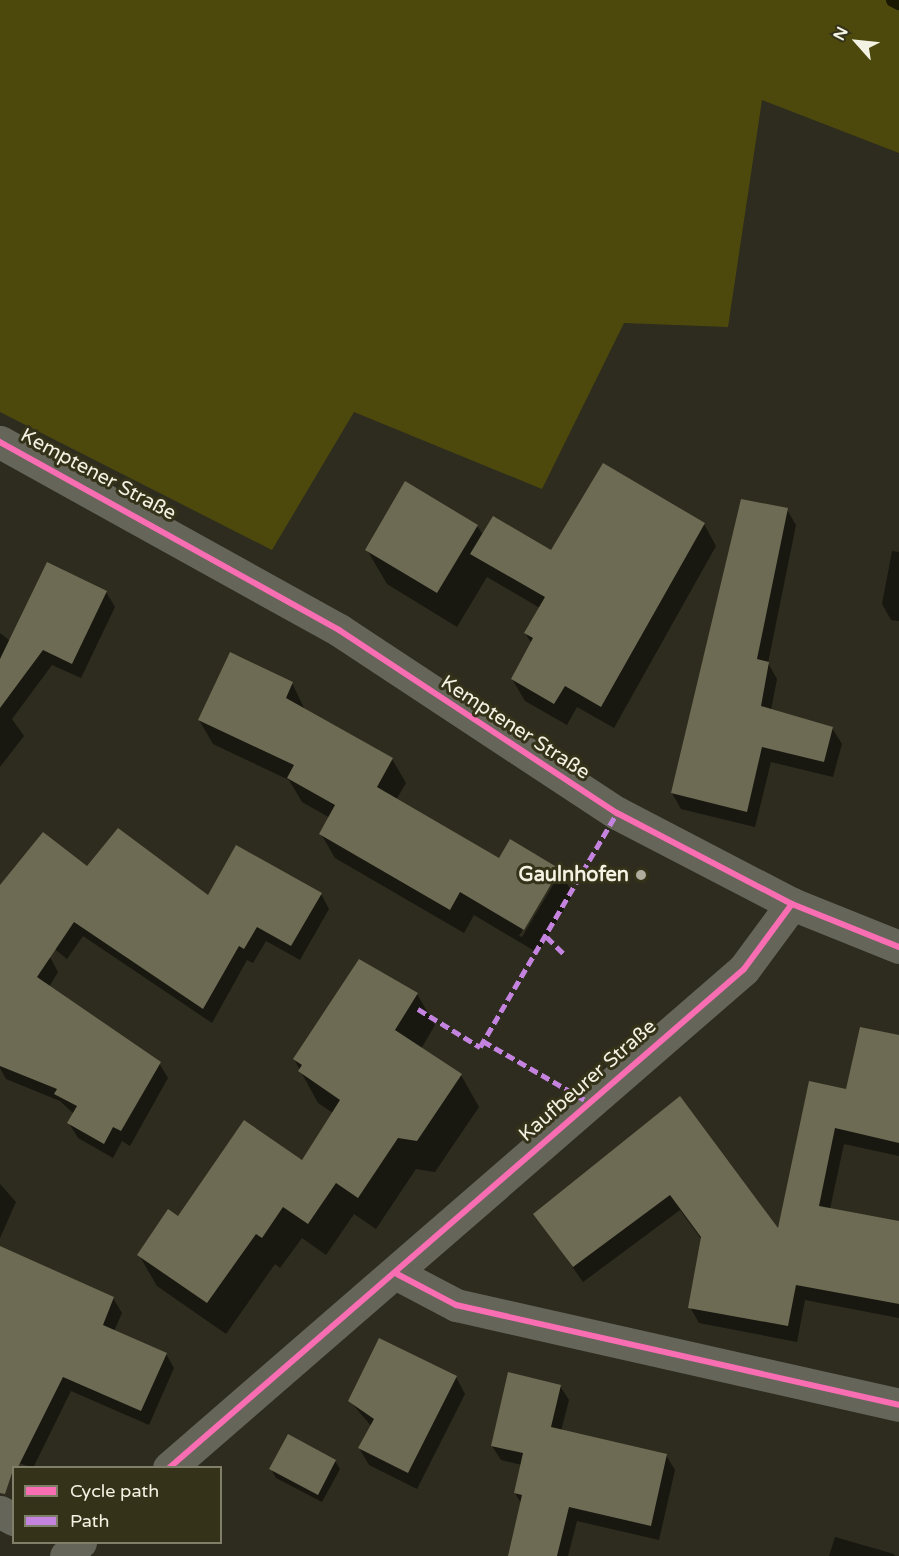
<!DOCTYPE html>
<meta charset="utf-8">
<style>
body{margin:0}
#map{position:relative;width:899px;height:1556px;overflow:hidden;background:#2e2c1e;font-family:"Varela Round",sans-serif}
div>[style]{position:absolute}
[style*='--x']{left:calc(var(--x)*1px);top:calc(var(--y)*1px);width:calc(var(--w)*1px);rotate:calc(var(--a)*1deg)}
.green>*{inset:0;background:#4d490d}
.shadow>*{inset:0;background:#0007}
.stream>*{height:14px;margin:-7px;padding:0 7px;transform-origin:7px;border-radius:7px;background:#1a1703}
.building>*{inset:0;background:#6d6b53}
.minor>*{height:33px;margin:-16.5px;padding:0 16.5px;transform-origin:16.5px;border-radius:16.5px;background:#65655a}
.tertiary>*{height:33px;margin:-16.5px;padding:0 16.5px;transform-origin:16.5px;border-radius:16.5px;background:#65655a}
.quiet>*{height:4.5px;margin-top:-2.25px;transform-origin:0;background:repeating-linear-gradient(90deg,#c483df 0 9px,transparent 0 13.5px)}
.cycleway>*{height:6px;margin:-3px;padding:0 3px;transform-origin:3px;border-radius:3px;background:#f96db3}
.dots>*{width:16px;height:16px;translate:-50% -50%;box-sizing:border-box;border:3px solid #343218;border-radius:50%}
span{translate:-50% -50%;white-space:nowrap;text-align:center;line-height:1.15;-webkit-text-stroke:6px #343218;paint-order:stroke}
.street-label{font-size:20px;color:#f3f2e3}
.poi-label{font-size:20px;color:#f3f2e3;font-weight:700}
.right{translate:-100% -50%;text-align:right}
.legend{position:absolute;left:12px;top:1466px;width:210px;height:78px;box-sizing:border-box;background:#343218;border:2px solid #807f69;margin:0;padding:8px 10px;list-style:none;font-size:18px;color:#f3f2e3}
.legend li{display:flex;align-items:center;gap:12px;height:30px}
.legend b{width:30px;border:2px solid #807f69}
.north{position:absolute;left:827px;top:12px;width:60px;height:60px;-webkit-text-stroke:4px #343218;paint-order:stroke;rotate:297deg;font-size:16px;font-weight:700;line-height:24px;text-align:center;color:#f3f2e3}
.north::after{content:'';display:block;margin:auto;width:21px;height:27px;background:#f3f2e3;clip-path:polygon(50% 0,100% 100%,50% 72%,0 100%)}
</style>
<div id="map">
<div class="green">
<div style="clip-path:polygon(0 0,899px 0,899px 153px,762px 100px,728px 327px,624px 323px,542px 489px,354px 412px,272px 550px,0 412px)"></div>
</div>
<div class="shadow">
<div style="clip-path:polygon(787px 510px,796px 525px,768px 663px,777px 679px,771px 710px,832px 728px,842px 744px,833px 777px,771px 762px,755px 827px,681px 809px,672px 793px)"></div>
<div style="clip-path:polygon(704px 524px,716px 546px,614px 728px,577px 707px,567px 725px,525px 701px,512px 679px,532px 644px,525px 633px,540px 608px,487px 577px,457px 627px,387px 584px,367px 550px,477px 526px,483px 535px,552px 552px)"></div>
<div style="clip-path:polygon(892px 551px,899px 552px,899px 621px,891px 620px,882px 604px)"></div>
<div style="clip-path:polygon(106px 592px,115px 607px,81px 678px,52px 665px,12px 719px,24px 736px,0 767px,0 633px,10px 641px)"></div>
<div style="clip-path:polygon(evenodd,292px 683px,305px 710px,392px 759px,406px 783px,396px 800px,499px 860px,559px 870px,573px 894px,538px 953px,474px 915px,464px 933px,335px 858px,321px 834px,330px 818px,302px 802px,289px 780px,213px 744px,199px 720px,292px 683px,552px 880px,556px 880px,522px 937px,519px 936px,552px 880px)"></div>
<div style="clip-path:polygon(87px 868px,209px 897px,321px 894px,329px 909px,300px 960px,266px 941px,253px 963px,247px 960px,212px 1023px,83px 936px,67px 959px,0 905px,0 888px)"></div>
<div style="clip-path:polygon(0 935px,50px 957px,58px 972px,49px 987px,159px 1063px,168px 1078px,130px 1146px,122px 1141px,113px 1158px,78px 1138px,69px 1123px,74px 1114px,60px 1101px,6px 1079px,0 1068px)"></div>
<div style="clip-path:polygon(417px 994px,435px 1025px,421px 1049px,461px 1075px,479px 1107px,435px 1172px,416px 1169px,376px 1229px,354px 1214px,326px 1255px,302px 1238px,280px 1268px,275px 1264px,226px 1334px,157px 1286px,139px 1255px,179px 1219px,302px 1162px,333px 1113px,318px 1103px,294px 1059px)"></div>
<div style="clip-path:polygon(899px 1042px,899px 1156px,844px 1144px,830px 1209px,899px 1223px,899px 1318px,805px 1300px,797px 1342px,699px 1323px,690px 1307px,702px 1240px,680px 1210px,583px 1282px,535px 1214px,680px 1098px,779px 1231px,847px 1090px)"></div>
<div style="clip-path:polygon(0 1184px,16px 1202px,0 1238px)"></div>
<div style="clip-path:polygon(0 1247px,113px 1298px,122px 1313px,114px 1331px,166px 1354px,174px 1368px,149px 1425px,71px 1391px,33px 1468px,0 1456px)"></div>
<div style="clip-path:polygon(456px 1377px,465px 1394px,417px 1489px,369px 1465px,359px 1448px,372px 1427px,350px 1401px)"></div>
<div style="clip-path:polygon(560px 1386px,569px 1400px,561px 1431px,666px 1455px,675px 1470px,659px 1540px,577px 1521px,568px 1556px,509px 1556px,521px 1503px,515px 1493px,522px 1465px,501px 1460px,492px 1446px)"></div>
<div style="clip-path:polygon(335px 1461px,340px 1469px,322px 1502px,276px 1478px,271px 1469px)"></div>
<div style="clip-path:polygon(835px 1537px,894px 1554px,895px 1556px,829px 1556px)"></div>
</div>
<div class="stream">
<div style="--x:893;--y:0;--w:7;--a:27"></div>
</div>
<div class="building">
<div style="clip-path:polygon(603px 463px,705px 523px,601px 707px,565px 686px,554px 704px,511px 679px,533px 638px,524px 633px,545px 597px,470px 554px,493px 516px,551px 550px)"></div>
<div style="clip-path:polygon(405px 481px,478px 525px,437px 593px,365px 550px)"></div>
<div style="clip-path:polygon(741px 499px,788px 508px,757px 659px,769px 662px,761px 706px,833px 727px,824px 762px,762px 747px,747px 812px,671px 793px)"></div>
<div style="clip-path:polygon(47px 562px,107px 591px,72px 664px,43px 650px,0 708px,0 659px)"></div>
<div style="clip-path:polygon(230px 652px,293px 682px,286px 698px,393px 758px,377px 787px,499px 858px,510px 839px,560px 869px,524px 930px,460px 892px,450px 910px,319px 834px,335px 805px,287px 778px,294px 765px,198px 720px)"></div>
<div style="clip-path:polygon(118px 828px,208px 895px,236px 845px,322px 893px,291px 946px,257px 927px,244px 949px,239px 946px,203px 1009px,74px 922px,37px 977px,161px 1062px,121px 1131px,113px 1127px,104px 1144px,67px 1123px,77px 1106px,54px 1094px,57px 1089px,0 1066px,0 885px,43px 832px,87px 866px)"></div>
<div style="clip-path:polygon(359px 959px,418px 993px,395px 1030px,462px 1074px,417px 1141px,398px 1138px,358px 1198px,336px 1183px,308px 1224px,283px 1207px,262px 1238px,256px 1234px,207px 1303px,137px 1255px,168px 1209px,178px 1216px,244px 1120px,302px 1160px,340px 1100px,298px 1071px,302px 1065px,293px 1059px)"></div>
<div style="clip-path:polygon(860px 1027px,899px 1035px,899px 1143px,835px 1128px,819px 1206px,899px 1221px,899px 1304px,796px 1285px,788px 1326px,688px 1308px,701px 1237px,670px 1195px,573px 1267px,533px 1214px,680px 1096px,778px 1228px,809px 1081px,846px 1089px)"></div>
<div style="clip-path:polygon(0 1246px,114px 1297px,103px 1325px,167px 1353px,141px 1411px,63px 1377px,18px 1467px,14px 1467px,5px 1494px,0 1493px)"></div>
<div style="clip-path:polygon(379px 1338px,457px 1376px,408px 1473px,358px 1448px,374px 1419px,348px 1401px)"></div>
<div style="clip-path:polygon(508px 1372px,561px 1385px,551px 1427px,667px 1454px,651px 1526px,569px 1507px,557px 1556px,508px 1556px,522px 1495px,514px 1493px,523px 1453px,491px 1446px)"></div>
<div style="clip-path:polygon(288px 1434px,336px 1460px,318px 1495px,269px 1469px)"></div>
</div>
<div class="minor">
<div style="--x:397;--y:1274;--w:67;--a:27.7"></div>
<div style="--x:456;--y:1305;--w:454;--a:12.7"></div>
<div style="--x:169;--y:1468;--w:761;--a:-40.95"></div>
<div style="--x:744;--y:969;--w:81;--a:-53.6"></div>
<div style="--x:0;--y:1512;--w:16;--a:27"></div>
<div style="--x:66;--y:1556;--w:20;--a:-45"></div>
</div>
<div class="tertiary">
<div style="--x:0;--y:442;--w:388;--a:29"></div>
<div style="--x:339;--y:630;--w:333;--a:33.4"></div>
<div style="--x:617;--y:813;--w:197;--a:27.5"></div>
<div style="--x:792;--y:904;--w:115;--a:21.9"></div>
</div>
<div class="quiet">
<div style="--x:547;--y:937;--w:25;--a:45"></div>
<div style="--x:418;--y:1009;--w:73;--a:31.5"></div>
<div style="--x:480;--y:1047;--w:271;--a:-59.7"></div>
<div style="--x:483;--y:1041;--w:120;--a:30"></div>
</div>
<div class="cycleway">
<div style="--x:0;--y:442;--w:388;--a:29"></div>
<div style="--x:339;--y:630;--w:333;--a:33.4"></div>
<div style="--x:617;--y:813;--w:197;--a:27.5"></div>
<div style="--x:792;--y:904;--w:115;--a:21.9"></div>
<div style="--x:397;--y:1274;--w:67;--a:27.7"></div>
<div style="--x:456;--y:1305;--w:454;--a:12.7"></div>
<div style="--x:169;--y:1468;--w:761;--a:-40.95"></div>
<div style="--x:744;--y:969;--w:81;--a:-53.6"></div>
</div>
<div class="dots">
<div style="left:641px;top:875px;background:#aead9e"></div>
</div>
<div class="street-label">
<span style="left:98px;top:475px;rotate:28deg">Kemptener Straße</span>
<span style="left:515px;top:728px;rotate:33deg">Kemptener Straße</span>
<span style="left:588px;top:1081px;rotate:-41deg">Kaufbeurer Straße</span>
</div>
<div class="poi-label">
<span class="right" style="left:629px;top:875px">Gaulnhofen</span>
</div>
<ul class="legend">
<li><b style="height:8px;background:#f96db3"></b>Cycle path</li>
<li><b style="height:8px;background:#c483df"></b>Path</li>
</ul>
<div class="north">N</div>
</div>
